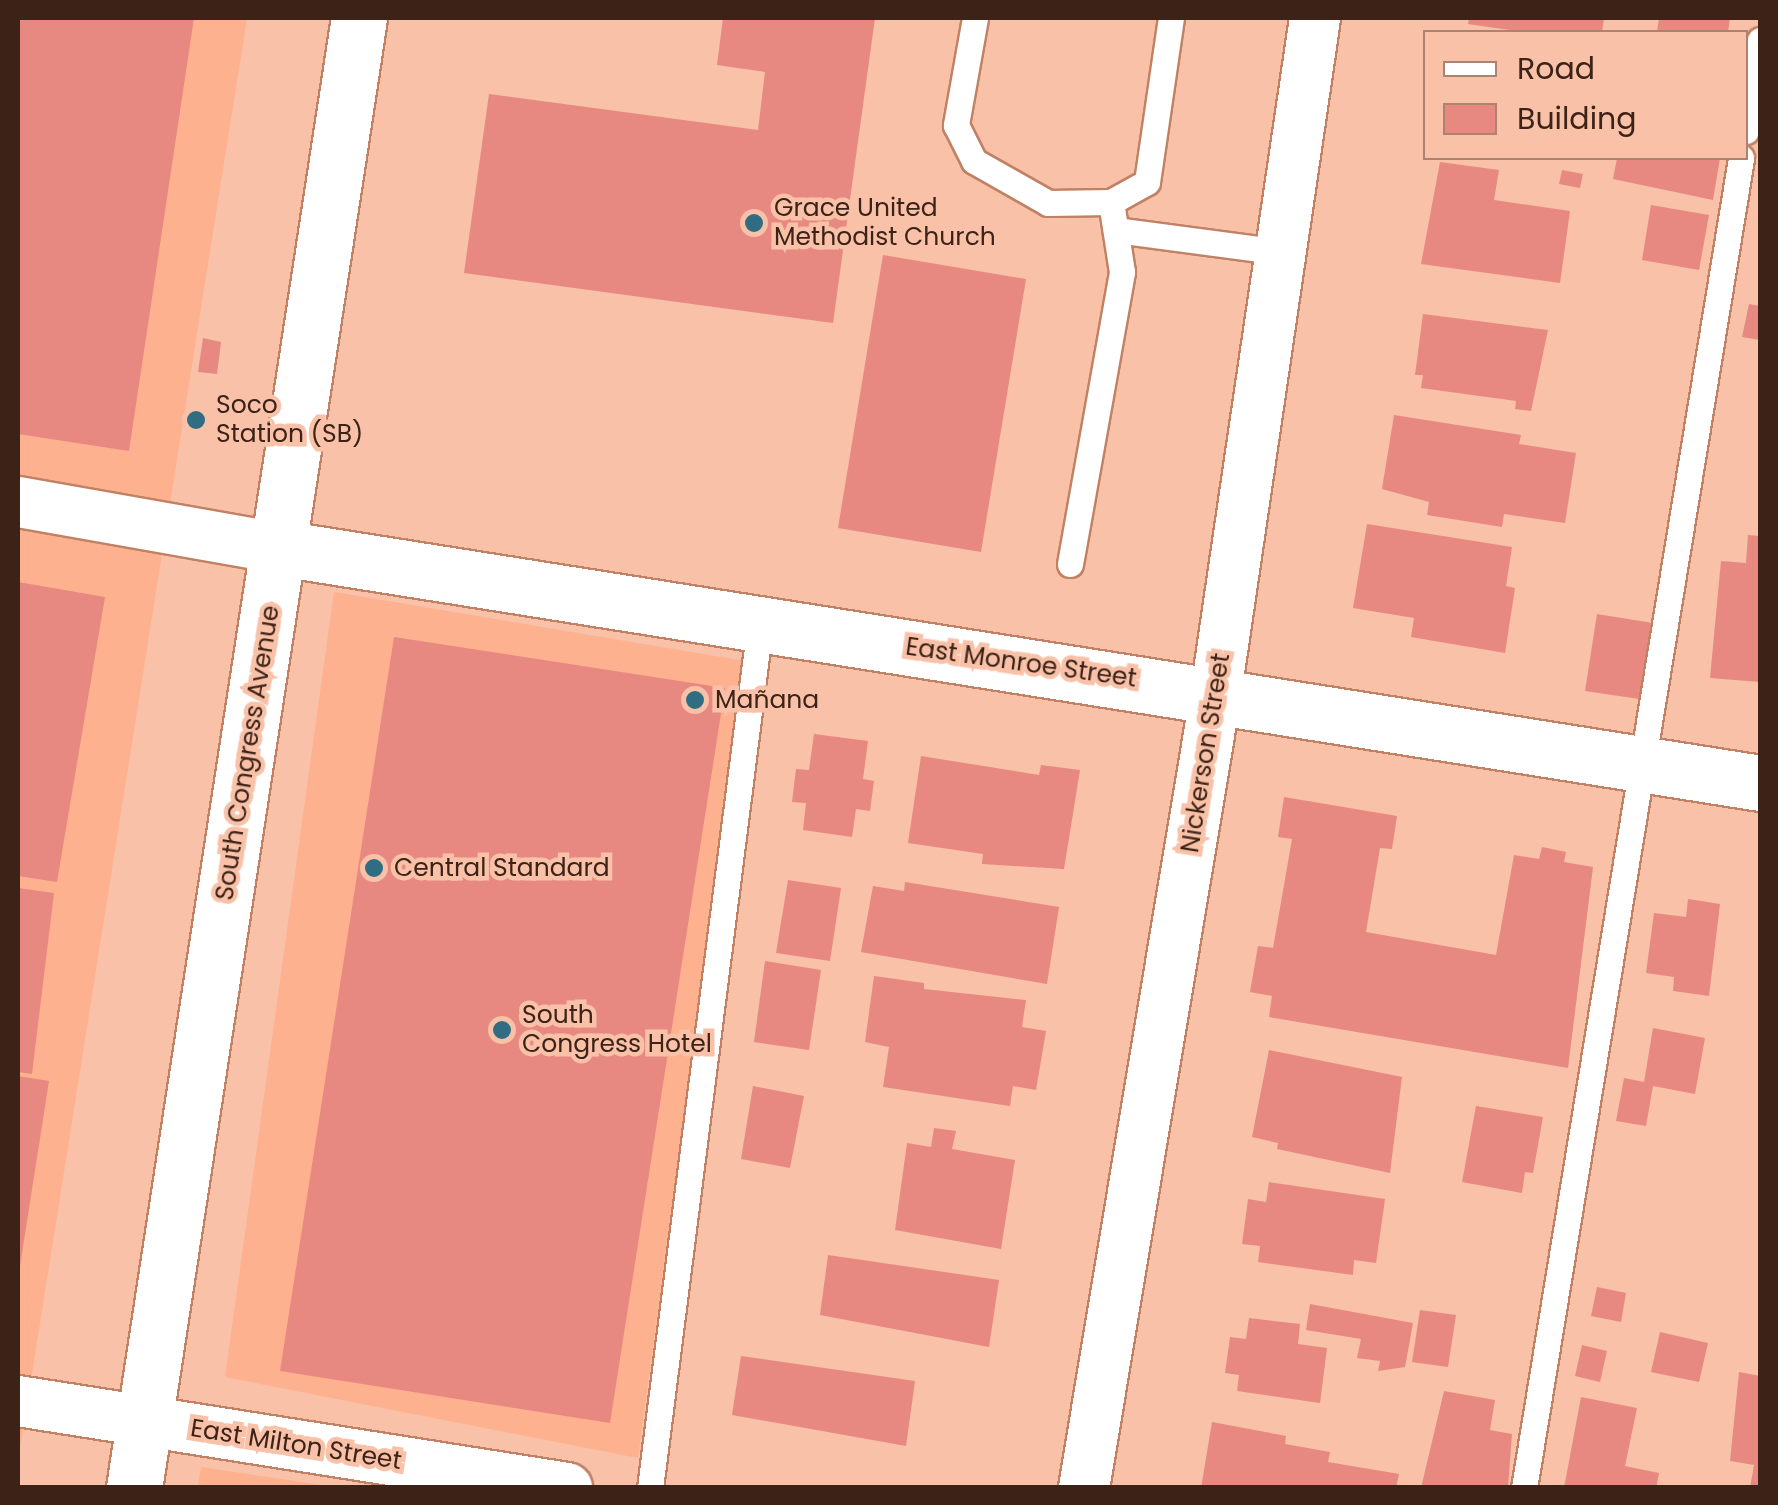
<!DOCTYPE html>
<meta charset="utf-8">
<style>
body{margin:0}
#map{position:relative;width:1778px;height:1505px;overflow:hidden;background:#f8c1a8;font-family:Poppins,sans-serif}
div>[style]{position:absolute}
[style*='--x']{left:calc(var(--x)*1px);top:calc(var(--y)*1px);width:calc(var(--w)*1px);rotate:calc(var(--a)*1deg)}
.built>*{inset:0;background:#fdb18f}
.building>*{inset:0;background:#e78981}
.roads{filter:drop-shadow(2px 0 #c18164) drop-shadow(-2px 0 #c18164) drop-shadow(0 2px #c18164) drop-shadow(0 -2px #c18164)}
.lane>*{height:25px;margin:-12.5px;padding:0 12.5px;transform-origin:12.5px;border-radius:12.5px;background:#fff}
.street>*{height:50px;margin:-25px;padding:0 25px;transform-origin:25px;border-radius:25px;background:#fff}
.secondary>*{height:55px;margin:-27.5px;padding:0 27.5px;transform-origin:27.5px;border-radius:27.5px;background:#fff}
.primary>*{height:55px;margin:-27.5px;padding:0 27.5px;transform-origin:27.5px;border-radius:27.5px;background:#fff}
.dots>*{width:28px;height:28px;translate:-50% -50%;box-sizing:border-box;border:5px solid #f8c1a8;border-radius:50%}
span{translate:-50% -50%;white-space:nowrap;text-align:center;line-height:1.15;-webkit-text-stroke:9px #f8c1a8;paint-order:stroke}
.poi-label{font-size:25px;color:#3d2317}
.left{translate:0 -50%;text-align:left}
.street-label{font-size:25px;color:#3d2317}
.frame{position:absolute;inset:0;border:20px solid #3d2317;pointer-events:none}
.legend{position:absolute;left:1423px;top:30px;width:325px;height:130px;box-sizing:border-box;background:#f8c1a8;border:2px solid #ad826e;margin:0;padding:12px 18px;list-style:none;font-size:30px;color:#3d2317}
.legend li{display:flex;align-items:center;gap:20px;height:50px}
.legend b{width:50px;border:2px solid #ad826e}
</style>
<div id="map">
<div class="built">
<div style="clip-path:polygon(18px 18px,247px 18px,18px 1462px)"></div>
<div style="clip-path:polygon(334px 592px,745px 661px,638px 1458px,225px 1377px)"></div>
<div style="clip-path:polygon(201px 1467px,334px 1487px,198px 1487px)"></div>
</div>
<div class="building">
<div style="clip-path:polygon(18px 18px,194px 18px,129px 451px,18px 434px)"></div>
<div style="clip-path:polygon(723px 18px,875px 18px,833px 323px,464px 273px,489px 94px,758px 130px,765px 72px,717px 65px)"></div>
<div style="clip-path:polygon(1469px 18px,1604px 18px,1602px 32px,1523px 32px,1468px 24px)"></div>
<div style="clip-path:polygon(1659px 18px,1730px 18px,1728px 32px,1657px 32px)"></div>
<div style="clip-path:polygon(1617px 158px,1720px 158px,1713px 200px,1613px 179px)"></div>
<div style="clip-path:polygon(1440px 162px,1499px 170px,1494px 200px,1570px 211px,1560px 283px,1421px 264px)"></div>
<div style="clip-path:polygon(1562px 170px,1583px 174px,1580px 188px,1559px 184px)"></div>
<div style="clip-path:polygon(1651px 205px,1709px 215px,1699px 270px,1642px 260px)"></div>
<div style="clip-path:polygon(883px 255px,1026px 279px,981px 552px,838px 528px)"></div>
<div style="clip-path:polygon(1749px 304px,1760px 306px,1760px 340px,1742px 337px)"></div>
<div style="clip-path:polygon(1423px 314px,1548px 330px,1531px 411px,1515px 409px,1516px 401px,1421px 388px,1423px 375px,1415px 375px)"></div>
<div style="clip-path:polygon(203px 338px,221px 342px,217px 374px,198px 372px)"></div>
<div style="clip-path:polygon(1394px 415px,1521px 435px,1519px 444px,1576px 453px,1565px 523px,1504px 514px,1502px 527px,1427px 515px,1429px 502px,1382px 489px)"></div>
<div style="clip-path:polygon(1367px 524px,1512px 547px,1506px 586px,1515px 588px,1505px 653px,1411px 637px,1414px 618px,1353px 608px)"></div>
<div style="clip-path:polygon(1748px 535px,1760px 536px,1760px 682px,1710px 678px,1721px 561px,1746px 563px)"></div>
<div style="clip-path:polygon(18px 582px,105px 597px,57px 882px,18px 876px)"></div>
<div style="clip-path:polygon(1597px 614px,1659px 624px,1646px 700px,1585px 691px)"></div>
<div style="clip-path:polygon(394px 637px,725px 688px,610px 1423px,280px 1371px)"></div>
<div style="clip-path:polygon(814px 734px,868px 741px,863px 779px,874px 781px,870px 811px,856px 809px,852px 837px,803px 830px,806px 803px,792px 802px,796px 769px,809px 770px)"></div>
<div style="clip-path:polygon(921px 756px,1039px 775px,1041px 765px,1080px 770px,1064px 869px,982px 864px,983px 854px,908px 843px)"></div>
<div style="clip-path:polygon(1284px 797px,1397px 816px,1392px 849px,1380px 848px,1366px 932px,1496px 955px,1514px 855px,1539px 859px,1542px 847px,1566px 852px,1564px 862px,1593px 867px,1568px 1068px,1269px 1017px,1272px 996px,1250px 992px,1258px 946px,1273px 948px,1292px 839px,1278px 837px)"></div>
<div style="clip-path:polygon(788px 880px,841px 888px,830px 961px,776px 953px)"></div>
<div style="clip-path:polygon(905px 882px,1059px 907px,1047px 984px,861px 952px,873px 886px,904px 891px)"></div>
<div style="clip-path:polygon(18px 888px,54px 893px,32px 1074px,18px 1072px)"></div>
<div style="clip-path:polygon(1688px 899px,1720px 904px,1709px 996px,1673px 991px,1674px 977px,1646px 973px,1654px 913px,1686px 917px)"></div>
<div style="clip-path:polygon(765px 961px,821px 970px,809px 1050px,754px 1042px)"></div>
<div style="clip-path:polygon(874px 976px,924px 983px,924px 989px,1026px 1000px,1022px 1027px,1046px 1031px,1036px 1090px,1013px 1086px,1010px 1106px,883px 1087px,889px 1047px,865px 1042px)"></div>
<div style="clip-path:polygon(1653px 1028px,1705px 1038px,1695px 1094px,1653px 1086px,1646px 1126px,1616px 1121px,1624px 1078px,1644px 1082px)"></div>
<div style="clip-path:polygon(1269px 1050px,1402px 1077px,1390px 1173px,1277px 1149px,1278px 1143px,1252px 1137px)"></div>
<div style="clip-path:polygon(18px 1076px,49px 1081px,20px 1266px,18px 1266px)"></div>
<div style="clip-path:polygon(753px 1086px,804px 1096px,790px 1168px,741px 1159px)"></div>
<div style="clip-path:polygon(1476px 1106px,1543px 1117px,1533px 1173px,1525px 1172px,1522px 1193px,1462px 1182px)"></div>
<div style="clip-path:polygon(934px 1128px,956px 1131px,952px 1149px,1015px 1160px,1001px 1249px,895px 1230px,907px 1143px,931px 1147px)"></div>
<div style="clip-path:polygon(1269px 1182px,1385px 1199px,1376px 1263px,1354px 1260px,1353px 1275px,1258px 1262px,1260px 1246px,1242px 1244px,1248px 1199px,1266px 1202px)"></div>
<div style="clip-path:polygon(828px 1255px,999px 1280px,989px 1347px,820px 1315px)"></div>
<div style="clip-path:polygon(1597px 1287px,1626px 1293px,1621px 1322px,1591px 1316px)"></div>
<div style="clip-path:polygon(1310px 1304px,1413px 1323px,1405px 1367px,1378px 1371px,1380px 1361px,1357px 1358px,1361px 1339px,1306px 1330px)"></div>
<div style="clip-path:polygon(1420px 1310px,1456px 1315px,1448px 1367px,1412px 1362px)"></div>
<div style="clip-path:polygon(1249px 1318px,1300px 1324px,1298px 1344px,1327px 1348px,1320px 1403px,1237px 1391px,1239px 1375px,1225px 1373px,1230px 1337px,1246px 1339px)"></div>
<div style="clip-path:polygon(1660px 1332px,1708px 1343px,1699px 1382px,1651px 1372px)"></div>
<div style="clip-path:polygon(1582px 1345px,1607px 1351px,1600px 1382px,1575px 1376px)"></div>
<div style="clip-path:polygon(741px 1356px,915px 1381px,906px 1446px,732px 1415px)"></div>
<div style="clip-path:polygon(1739px 1372px,1760px 1376px,1760px 1488px,1750px 1488px,1754px 1465px,1730px 1461px)"></div>
<div style="clip-path:polygon(1444px 1391px,1495px 1400px,1490px 1430px,1512px 1434px,1508px 1488px,1421px 1488px)"></div>
<div style="clip-path:polygon(1581px 1397px,1637px 1408px,1625px 1466px,1659px 1473px,1656px 1488px,1564px 1488px)"></div>
<div style="clip-path:polygon(1212px 1422px,1286px 1436px,1285px 1444px,1330px 1452px,1328px 1462px,1399px 1474px,1396px 1488px,1201px 1488px)"></div>
</div>
<div class="roads">
<div class="lane">
<div style="--x:975;--y:18;--w:109;--a:100.1"></div>
<div style="--x:956;--y:125;--w:40;--a:63.4"></div>
<div style="--x:974;--y:161;--w:85;--a:29.6"></div>
<div style="--x:1048;--y:203;--w:63;--a:-0.9"></div>
<div style="--x:1111;--y:202;--w:41;--a:-29.1"></div>
<div style="--x:1147;--y:182;--w:166;--a:-81.7"></div>
<div style="--x:1746;--y:131;--w:92;--a:-81.3"></div>
<div style="--x:1116;--y:230;--w:165;--a:7.6"></div>
<div style="--x:1070;--y:564;--w:297;--a:-79.9"></div>
<div style="--x:1122;--y:272;--w:71;--a:-98.9"></div>
<div style="--x:650;--y:1488;--w:871;--a:-82.74"></div>
<div style="--x:1524;--y:1488;--w:1348;--a:-80.73"></div>
</div>
<div class="street">
<div style="--x:18;--y:502;--w:266;--a:10"></div>
<div style="--x:18;--y:1401;--w:556;--a:9"></div>
<div style="--x:1084;--y:1488;--w:807;--a:-80.58"></div>
<div style="--x:1216;--y:692;--w:681;--a:-81.64"></div>
</div>
<div class="secondary">
<div style="--x:280;--y:548;--w:1499;--a:9.02"></div>
</div>
<div class="primary">
<div style="--x:134;--y:1488;--w:1487;--a:-81.3"></div>
</div>
</div>
<div class="dots">
<div style="left:754px;top:223px;background:#306d83"></div>
<div style="left:196px;top:420px;background:#306d83"></div>
<div style="left:695px;top:700px;background:#306d83"></div>
<div style="left:374px;top:868px;background:#306d83"></div>
<div style="left:502px;top:1030px;background:#306d83"></div>
</div>
<div class="poi-label">
<span class="left" style="left:774px;top:223px">Grace United<br>Methodist Church</span>
<span class="left" style="left:216px;top:420px">Soco<br>Station (SB)</span>
<span class="left" style="left:715px;top:700px">Mañana</span>
<span class="left" style="left:394px;top:868px">Central Standard</span>
<span class="left" style="left:522px;top:1030px">South<br>Congress Hotel</span>
</div>
<div class="street-label">
<span style="left:1021px;top:663px;rotate:8deg">East Monroe Street</span>
<span style="left:248px;top:753px;rotate:-81deg">South Congress Avenue</span>
<span style="left:1206px;top:753px;rotate:-81deg">Nickerson Street</span>
<span style="left:296px;top:1445px;rotate:9deg">East Milton Street</span>
</div>
<div class="frame"></div>
<ul class="legend">
<li><b style="height:12px;background:#fff"></b>Road</li>
<li><b style="height:28px;background:#e78981"></b>Building</li>
</ul>
</div>
